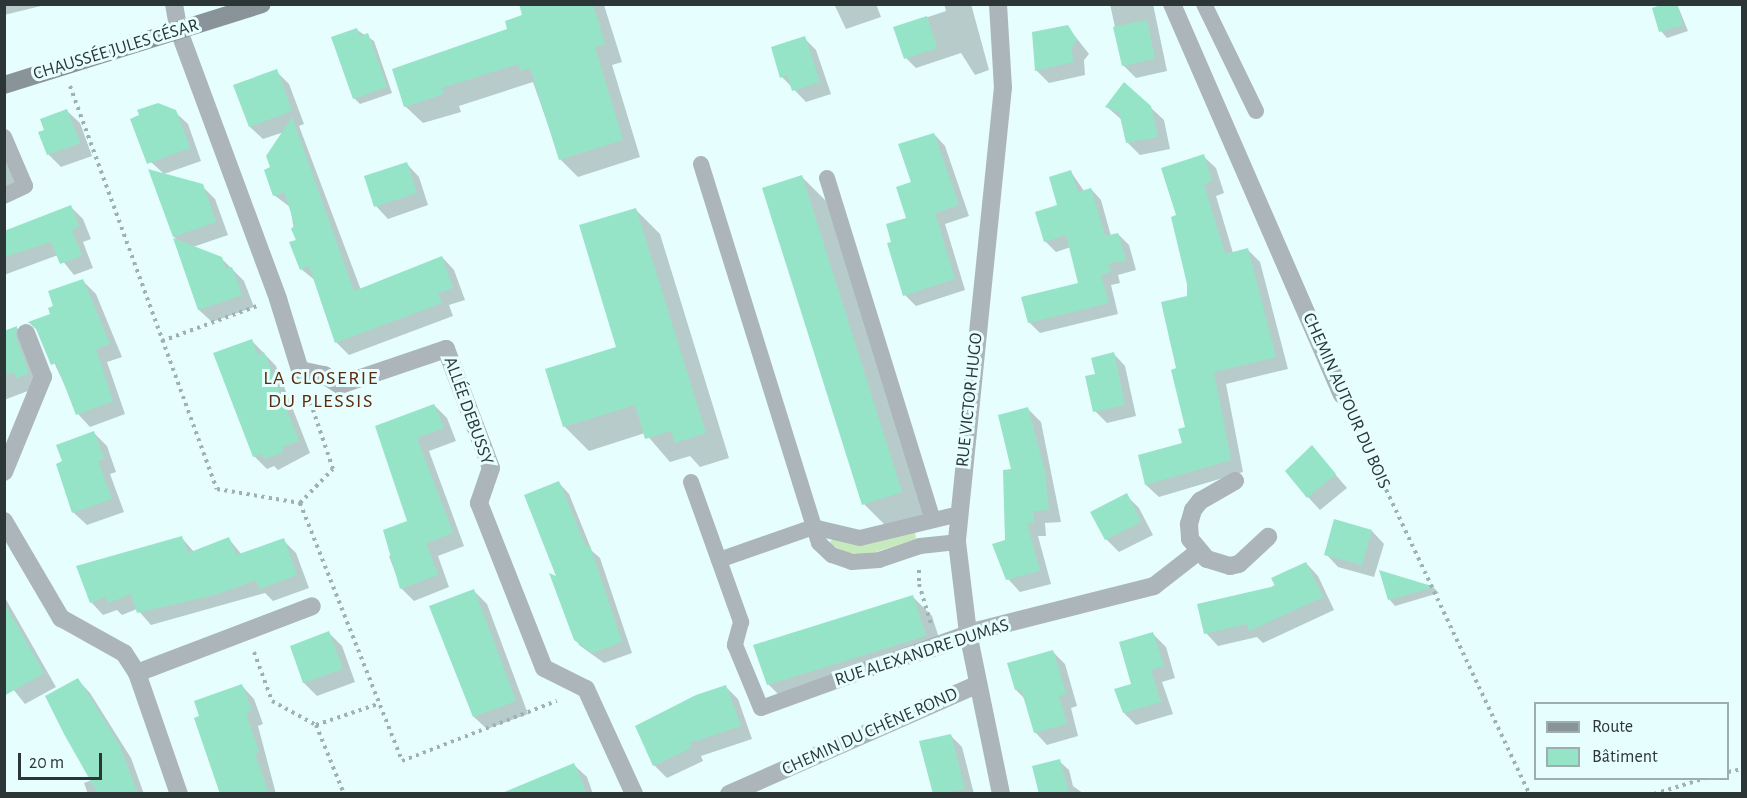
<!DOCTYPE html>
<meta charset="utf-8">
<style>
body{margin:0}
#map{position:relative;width:1747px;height:798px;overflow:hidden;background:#e6fefe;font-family:"Alegreya Sans",sans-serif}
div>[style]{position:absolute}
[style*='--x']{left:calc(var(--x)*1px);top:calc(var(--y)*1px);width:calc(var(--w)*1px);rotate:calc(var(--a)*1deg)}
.green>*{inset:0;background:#c6eabd}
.shadow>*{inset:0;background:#0003}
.building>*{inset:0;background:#96e4c7}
.path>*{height:4px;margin-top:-2px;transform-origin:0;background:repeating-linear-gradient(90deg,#9fb1b1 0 3px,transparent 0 7.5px)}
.lane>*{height:16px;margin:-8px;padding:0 8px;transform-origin:8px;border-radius:8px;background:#acb5b9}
.street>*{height:18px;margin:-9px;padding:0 9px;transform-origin:9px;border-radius:9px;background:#acb5b9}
.secondary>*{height:18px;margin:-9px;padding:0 9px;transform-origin:9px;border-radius:9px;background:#88949a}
span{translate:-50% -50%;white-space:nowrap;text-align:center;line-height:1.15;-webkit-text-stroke:6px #e6fefe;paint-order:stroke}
.street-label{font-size:18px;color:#2d3636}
.neighbourhood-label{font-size:20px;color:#5a2b0c;letter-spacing:1.5px}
.frame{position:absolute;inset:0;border:6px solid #2d3636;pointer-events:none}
.legend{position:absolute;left:1534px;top:702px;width:195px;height:78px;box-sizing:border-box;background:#e6fefe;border:2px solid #9caeae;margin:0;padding:8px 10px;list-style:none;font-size:18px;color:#2d3636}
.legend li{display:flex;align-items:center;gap:12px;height:30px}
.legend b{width:30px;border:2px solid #9caeae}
.scale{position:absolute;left:18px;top:753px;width:84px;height:27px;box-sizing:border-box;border:3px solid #2d3636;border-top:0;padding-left:8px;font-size:18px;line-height:21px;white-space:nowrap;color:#2d3636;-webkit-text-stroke:4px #e6fefe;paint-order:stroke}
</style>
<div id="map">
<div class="green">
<div style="clip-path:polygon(915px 530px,916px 539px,867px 555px,847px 553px,830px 544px,831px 540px)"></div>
</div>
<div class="shadow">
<div style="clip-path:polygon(4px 4px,41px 4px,41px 6px,4px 15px)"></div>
<div style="clip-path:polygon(531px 4px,604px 5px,622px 62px,612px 65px,640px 157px,578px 177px,560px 159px,533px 82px,459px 106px,461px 112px,423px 123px,405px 106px,509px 30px)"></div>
<div style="clip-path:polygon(834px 4px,876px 4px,881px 17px,846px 29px)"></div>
<div style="clip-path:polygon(944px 4px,971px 4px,989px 70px,975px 75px,961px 53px,916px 68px,906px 58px,895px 28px,946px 11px)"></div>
<div style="clip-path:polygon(1110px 4px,1153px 4px,1167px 71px,1136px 78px,1123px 65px)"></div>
<div style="clip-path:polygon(1677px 4px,1688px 31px,1667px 38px,1661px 31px)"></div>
<div style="clip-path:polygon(1067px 26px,1089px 54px,1084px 60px,1085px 75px,1049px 83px,1036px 70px)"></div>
<div style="clip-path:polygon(357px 30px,374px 41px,392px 93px,360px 104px,354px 98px)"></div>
<div style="clip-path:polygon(804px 38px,816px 50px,831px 94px,806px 102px,782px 77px)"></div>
<div style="clip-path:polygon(276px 71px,289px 84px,304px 124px,299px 126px,361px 290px,442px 257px,454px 270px,465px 300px,449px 305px,453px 316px,349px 355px,336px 342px,316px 281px,301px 269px,290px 207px,274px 195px,272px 168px,284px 132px,263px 139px,250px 127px,235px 86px)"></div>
<div style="clip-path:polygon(1107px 107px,1150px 107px,1164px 120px,1170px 149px,1140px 155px,1127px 142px,1122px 120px)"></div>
<div style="clip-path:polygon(67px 111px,80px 123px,92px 156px,61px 167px,48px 154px,46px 131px)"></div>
<div style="clip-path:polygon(175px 112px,188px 124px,201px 161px,164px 174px,151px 162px)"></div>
<div style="clip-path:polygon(934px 134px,945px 146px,969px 216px,945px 224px,965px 290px,916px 306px,905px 295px,893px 243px,908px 219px,912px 183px)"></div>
<div style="clip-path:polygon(4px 156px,19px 188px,4px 194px)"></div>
<div style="clip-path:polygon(1203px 156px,1216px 168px,1224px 193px,1216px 196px,1233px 253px,1247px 249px,1260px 262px,1288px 369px,1226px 384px,1243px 472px,1159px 497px,1146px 485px,1139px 456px,1183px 445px,1187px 429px,1178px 369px,1189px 284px,1178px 216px)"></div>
<div style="clip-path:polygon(407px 164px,419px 177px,428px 205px,388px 219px,376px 206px)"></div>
<div style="clip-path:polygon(1071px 172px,1084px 191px,1091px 189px,1101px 200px,1111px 236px,1118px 234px,1129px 245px,1136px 270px,1118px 275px,1120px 283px,1111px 285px,1118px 314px,1040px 333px,1029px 322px,1079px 284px,1071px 247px,1056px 252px,1045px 241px)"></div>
<div style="clip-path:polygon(802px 177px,826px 201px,925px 516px,888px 528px,864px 504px)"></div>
<div style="clip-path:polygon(202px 186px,215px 199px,228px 235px,193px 247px,221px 258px,244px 281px,254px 307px,212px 322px,199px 310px,179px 242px,174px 237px)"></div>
<div style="clip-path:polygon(71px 207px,83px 219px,91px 239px,83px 242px,93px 268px,74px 275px,58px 255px,4px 275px,4px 229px,7px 231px)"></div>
<div style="clip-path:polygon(636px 210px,660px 234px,729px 458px,700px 467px,690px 456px,670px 462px,645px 433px,589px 451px,565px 427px,547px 370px,618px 348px)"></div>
<div style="clip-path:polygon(83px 281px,96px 294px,122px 357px,107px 362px,125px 414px,90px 427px,78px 414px,39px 330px)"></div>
<div style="clip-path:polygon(17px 328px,29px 340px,41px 386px,4px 400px,4px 332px)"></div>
<div style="clip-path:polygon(251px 340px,276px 366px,310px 453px,278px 470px,274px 466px,267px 469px,254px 456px)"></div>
<div style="clip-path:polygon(1114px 354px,1125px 366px,1136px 416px,1107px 423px,1095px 411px,1097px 375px)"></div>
<div style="clip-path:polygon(434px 405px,447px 418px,456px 441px,429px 451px,464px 546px,438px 556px,449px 587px,414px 601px,401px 588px,389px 556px,394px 554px,409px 522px,377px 427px)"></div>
<div style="clip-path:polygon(1028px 409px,1041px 422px,1061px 522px,1045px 523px,1046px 536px,1038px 536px,1051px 584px,1020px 592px,1008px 579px,1007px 542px)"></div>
<div style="clip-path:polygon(94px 433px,107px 446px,116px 472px,110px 474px,124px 512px,87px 525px,74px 513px,58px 465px)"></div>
<div style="clip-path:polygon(1312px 447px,1347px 488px,1320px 510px,1308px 497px)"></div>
<div style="clip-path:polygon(559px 483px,569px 494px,592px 551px,600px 558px,632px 653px,604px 663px,579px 645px,552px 576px,559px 578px)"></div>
<div style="clip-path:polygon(1126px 495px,1139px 508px,1153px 535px,1119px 552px,1106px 539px)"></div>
<div style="clip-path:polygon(1372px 531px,1384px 544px,1374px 577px,1338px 567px,1326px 554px)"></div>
<div style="clip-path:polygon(181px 537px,194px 552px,229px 539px,242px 555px,283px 540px,296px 553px,309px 588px,273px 601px,265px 593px,151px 625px,137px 609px,122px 615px,117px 610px,103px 615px,91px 602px)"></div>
<div style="clip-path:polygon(1306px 563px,1318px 576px,1334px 610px,1263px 643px,1257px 637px,1218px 646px,1206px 633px)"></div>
<div style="clip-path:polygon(1381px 572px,1434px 588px,1439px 593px,1395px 606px,1389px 599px)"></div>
<div style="clip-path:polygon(474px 591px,487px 604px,528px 714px,487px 729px,474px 717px,431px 607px)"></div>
<div style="clip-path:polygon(4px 596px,56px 687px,25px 704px,4px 678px)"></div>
<div style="clip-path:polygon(913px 597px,932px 616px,944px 654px,787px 703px,768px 684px)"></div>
<div style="clip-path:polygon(329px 633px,342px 646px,355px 682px,317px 696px,304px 683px,292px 646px)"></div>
<div style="clip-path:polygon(1153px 634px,1166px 647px,1175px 678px,1162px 682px,1173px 714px,1136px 725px,1124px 713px)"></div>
<div style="clip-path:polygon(1053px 652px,1065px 664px,1077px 706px,1071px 708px,1078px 736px,1047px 745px,1035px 732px,1025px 699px,1016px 690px)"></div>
<div style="clip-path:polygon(78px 680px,90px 693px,131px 758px,144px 794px,88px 794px,84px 783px,92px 780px)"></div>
<div style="clip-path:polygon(242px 686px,254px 699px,263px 724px,258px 726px,276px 794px,222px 794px)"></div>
<div style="clip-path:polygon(726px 687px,738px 699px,752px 739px,701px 756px,703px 761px,667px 778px,654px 765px)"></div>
<div style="clip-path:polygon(951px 736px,962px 747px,974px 794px,935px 794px)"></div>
<div style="clip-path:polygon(1059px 761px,1069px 770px,1073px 786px,1084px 794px,1041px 794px)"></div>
<div style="clip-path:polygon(574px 765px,587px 777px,593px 794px,523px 794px)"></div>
</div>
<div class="building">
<div style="clip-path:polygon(519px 4px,593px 4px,605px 44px,595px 47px,623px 140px,559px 160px,530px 68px,520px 71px,518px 64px,442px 88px,444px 94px,404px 107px,392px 69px,507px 29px,505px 21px,522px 15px)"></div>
<div style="clip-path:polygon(1664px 4px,1677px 4px,1683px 25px,1659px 32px,1652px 8px)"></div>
<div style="clip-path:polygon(927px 16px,937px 48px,904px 59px,893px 27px)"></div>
<div style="clip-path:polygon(1147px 20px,1155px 59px,1122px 66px,1113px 27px)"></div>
<div style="clip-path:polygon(1068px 25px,1077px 40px,1072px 47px,1073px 62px,1035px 71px,1032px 32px)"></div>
<div style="clip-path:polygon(357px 28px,360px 36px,368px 33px,387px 87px,353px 99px,331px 37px)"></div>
<div style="clip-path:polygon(805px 36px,820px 82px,792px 91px,787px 75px,780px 78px,771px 47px)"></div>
<div style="clip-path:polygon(277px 69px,292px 111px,249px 127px,233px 85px)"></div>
<div style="clip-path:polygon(1124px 82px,1151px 106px,1158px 137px,1126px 143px,1119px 112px,1105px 107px)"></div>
<div style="clip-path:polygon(158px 103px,176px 110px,190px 148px,147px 164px,130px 119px,139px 115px,137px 110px)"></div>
<div style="clip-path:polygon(67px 109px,80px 143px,47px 155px,38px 132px,44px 130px,40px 119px)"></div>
<div style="clip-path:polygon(292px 117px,354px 291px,442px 256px,453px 288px,438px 293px,442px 303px,335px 343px,309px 266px,300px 270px,289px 242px,296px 240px,291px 229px,295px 225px,284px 192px,273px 196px,264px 170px,270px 167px,266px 156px)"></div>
<div style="clip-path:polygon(934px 133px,959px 205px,935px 213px,955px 279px,903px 296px,887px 243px,891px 242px,886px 224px,906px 218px,896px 187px,911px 182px,898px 144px)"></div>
<div style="clip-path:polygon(1204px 154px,1212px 181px,1204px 184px,1225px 254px,1248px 248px,1276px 357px,1214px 372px,1231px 460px,1145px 485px,1138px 455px,1182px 443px,1178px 429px,1185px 427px,1171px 370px,1176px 368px,1161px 302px,1187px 296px,1187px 284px,1171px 217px,1176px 215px,1161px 168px)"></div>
<div style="clip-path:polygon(407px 162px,417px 193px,374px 207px,364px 176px)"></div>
<div style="clip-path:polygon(148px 169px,203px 184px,216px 222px,173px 237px)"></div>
<div style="clip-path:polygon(1071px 170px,1078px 192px,1091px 188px,1105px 236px,1118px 233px,1126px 260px,1108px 264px,1111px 272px,1101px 275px,1109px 303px,1028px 323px,1021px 297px,1078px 283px,1066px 235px,1044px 242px,1035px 212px,1057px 205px,1049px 177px)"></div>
<div style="clip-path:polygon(802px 175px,902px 492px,862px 505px,762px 188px)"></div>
<div style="clip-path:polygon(71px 205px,79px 226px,72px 230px,82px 256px,60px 264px,51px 242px,4px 257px,4px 231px)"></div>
<div style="clip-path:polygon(636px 208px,706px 433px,675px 443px,671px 431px,645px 439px,635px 405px,563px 427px,545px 369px,616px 347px,579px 225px)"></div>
<div style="clip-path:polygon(173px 238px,222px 257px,226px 269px,232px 267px,242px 295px,198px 310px)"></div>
<div style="clip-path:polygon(83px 279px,110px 344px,96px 349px,113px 401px,76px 415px,56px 363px,51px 365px,36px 329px,28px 322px,50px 314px,48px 308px,53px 306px,48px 291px)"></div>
<div style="clip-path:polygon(17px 326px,16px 337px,29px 373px,16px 378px,14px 372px,4px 375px,4px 331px)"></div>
<div style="clip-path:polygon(252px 339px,258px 355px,264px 352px,299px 441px,282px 447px,284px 452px,264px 459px,262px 454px,253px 457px,213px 353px)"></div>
<div style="clip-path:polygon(1114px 352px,1125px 405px,1093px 412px,1085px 376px,1095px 374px,1091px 358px)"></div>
<div style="clip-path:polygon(434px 404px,444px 428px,417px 438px,453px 533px,426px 543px,438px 575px,400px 589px,383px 530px,407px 521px,375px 426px)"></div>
<div style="clip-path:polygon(1028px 407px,1045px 472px,1049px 510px,1033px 511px,1034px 523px,1027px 523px,1040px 571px,1006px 580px,992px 544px,1005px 540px,1003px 470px,1011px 469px,998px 415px)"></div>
<div style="clip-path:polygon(94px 431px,104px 459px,98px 461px,112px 499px,72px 513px,56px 464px,62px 461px,56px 445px)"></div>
<div style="clip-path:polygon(1312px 445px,1336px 474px,1307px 498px,1285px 471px)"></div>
<div style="clip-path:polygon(559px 481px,586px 547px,590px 546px,622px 642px,592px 653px,574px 640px,549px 573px,556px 576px,524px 495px)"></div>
<div style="clip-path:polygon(1127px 493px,1141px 522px,1105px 540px,1090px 512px)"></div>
<div style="clip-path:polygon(1334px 519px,1372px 530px,1362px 565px,1324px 555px)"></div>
<div style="clip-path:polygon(182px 536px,188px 553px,229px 537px,236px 555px,284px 538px,297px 575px,259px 589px,256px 580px,218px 594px,137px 613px,131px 594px,108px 603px,106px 597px,90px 603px,76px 566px)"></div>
<div style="clip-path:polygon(1306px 562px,1323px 597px,1249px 631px,1247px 624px,1204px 634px,1197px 604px,1275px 586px,1271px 578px)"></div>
<div style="clip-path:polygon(1379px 570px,1435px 587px,1388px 600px)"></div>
<div style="clip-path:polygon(474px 589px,516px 701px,473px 717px,429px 606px)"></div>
<div style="clip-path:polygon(913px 595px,926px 636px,767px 685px,753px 645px)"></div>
<div style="clip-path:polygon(4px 603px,44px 673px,4px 696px)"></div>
<div style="clip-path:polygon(329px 631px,343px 669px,303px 683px,290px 646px)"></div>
<div style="clip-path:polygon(1153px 632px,1164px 666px,1151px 670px,1161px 702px,1123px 713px,1114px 689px,1131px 684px,1119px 642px)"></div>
<div style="clip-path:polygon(1053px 650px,1066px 694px,1059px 696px,1067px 724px,1034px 733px,1021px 689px,1015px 690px,1007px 663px)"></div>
<div style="clip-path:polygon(78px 678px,119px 744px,138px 794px,98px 794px,64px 734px,45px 696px)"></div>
<div style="clip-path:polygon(242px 684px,252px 711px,246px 713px,259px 752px,255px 754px,269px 794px,220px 794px,194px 718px,199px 716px,194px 701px)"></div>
<div style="clip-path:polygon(726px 685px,741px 726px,689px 743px,691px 748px,653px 766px,635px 726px,696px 695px)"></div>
<div style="clip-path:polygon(951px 734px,965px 789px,933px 794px,919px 741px)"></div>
<div style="clip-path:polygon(1060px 759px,1069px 794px,1039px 794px,1032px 766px)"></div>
<div style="clip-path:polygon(574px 763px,587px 794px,503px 794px,502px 793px)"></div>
</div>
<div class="path">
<div style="--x:70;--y:86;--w:429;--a:70"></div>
<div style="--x:217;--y:489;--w:84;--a:9.6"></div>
<div style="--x:300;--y:503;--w:277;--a:68.4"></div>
<div style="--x:402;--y:761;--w:166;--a:-21.2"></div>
<div style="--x:162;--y:341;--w:101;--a:-20.2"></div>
<div style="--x:1351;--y:415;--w:419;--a:64.8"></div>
<div style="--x:300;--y:503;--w:47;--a:-45.9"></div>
<div style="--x:333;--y:469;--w:78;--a:-108.7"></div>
<div style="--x:919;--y:570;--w:14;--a:90"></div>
<div style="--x:919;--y:584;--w:42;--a:73.3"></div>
<div style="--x:254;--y:652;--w:52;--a:69.8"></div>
<div style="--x:272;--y:701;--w:50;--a:28.6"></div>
<div style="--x:316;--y:725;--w:74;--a:67.9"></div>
<div style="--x:316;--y:725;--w:65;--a:-18.7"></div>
<div style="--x:1728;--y:772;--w:14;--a:-12"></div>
<div style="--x:1654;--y:794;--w:54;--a:-17.1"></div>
</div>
<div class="lane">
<div style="--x:1204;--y:4;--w:119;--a:64.1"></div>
<div style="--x:4;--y:137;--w:53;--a:66.8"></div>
<div style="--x:25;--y:186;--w:23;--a:155"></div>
<div style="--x:701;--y:164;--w:397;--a:72.7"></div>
<div style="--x:819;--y:543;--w:18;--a:43"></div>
<div style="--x:832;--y:555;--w:21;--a:19"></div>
<div style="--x:852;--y:562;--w:27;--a:-4"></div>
<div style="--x:879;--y:560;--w:43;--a:-18.9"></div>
<div style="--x:920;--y:546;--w:37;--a:-6"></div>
<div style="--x:827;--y:178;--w:358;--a:72.8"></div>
<div style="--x:691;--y:482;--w:149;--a:70.3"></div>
<div style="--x:741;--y:622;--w:24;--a:105"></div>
<div style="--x:735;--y:645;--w:68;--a:67.6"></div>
<div style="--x:761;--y:708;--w:220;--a:-19.9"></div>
<div style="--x:719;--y:560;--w:100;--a:-19.3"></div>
<div style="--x:813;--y:527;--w:48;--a:13.2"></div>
<div style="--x:860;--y:538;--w:102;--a:-13.6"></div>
</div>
<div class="street">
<div style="--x:174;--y:4;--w:27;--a:80"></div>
<div style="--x:179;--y:31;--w:286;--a:69.7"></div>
<div style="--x:278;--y:299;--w:74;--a:72.8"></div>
<div style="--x:300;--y:370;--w:25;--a:12"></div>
<div style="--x:324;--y:375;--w:19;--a:32"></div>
<div style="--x:340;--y:385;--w:112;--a:-18.8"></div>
<div style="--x:446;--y:349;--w:127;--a:69.3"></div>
<div style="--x:491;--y:468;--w:37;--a:109"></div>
<div style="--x:479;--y:503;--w:177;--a:68.5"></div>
<div style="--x:544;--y:668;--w:47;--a:26.6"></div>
<div style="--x:586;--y:689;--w:115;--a:65.4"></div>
<div style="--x:998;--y:4;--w:83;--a:86.6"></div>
<div style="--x:1003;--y:87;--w:457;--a:95.8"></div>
<div style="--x:957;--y:542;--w:92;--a:83.1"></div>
<div style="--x:968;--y:633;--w:164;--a:78.4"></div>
<div style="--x:1172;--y:4;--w:426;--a:66.5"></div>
<div style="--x:4;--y:472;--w:103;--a:-67.7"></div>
<div style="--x:43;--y:377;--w:47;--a:-111.1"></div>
<div style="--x:1235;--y:481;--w:40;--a:150.3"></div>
<div style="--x:1200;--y:501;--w:11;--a:128"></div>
<div style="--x:1193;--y:510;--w:15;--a:106"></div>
<div style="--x:1189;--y:524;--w:15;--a:86"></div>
<div style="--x:1190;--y:539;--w:26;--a:50"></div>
<div style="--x:1207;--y:559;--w:24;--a:17"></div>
<div style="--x:1230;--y:566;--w:9;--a:-13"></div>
<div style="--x:1239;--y:564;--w:40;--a:-43"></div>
<div style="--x:4;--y:521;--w:113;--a:59.6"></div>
<div style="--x:61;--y:618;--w:72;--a:29.1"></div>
<div style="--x:124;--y:653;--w:24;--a:57"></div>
<div style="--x:137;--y:673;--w:128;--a:70.9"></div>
<div style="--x:968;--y:633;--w:192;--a:-14.2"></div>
<div style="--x:1154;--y:586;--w:57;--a:-37.9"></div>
<div style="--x:137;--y:673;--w:187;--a:-20.9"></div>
<div style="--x:729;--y:794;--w:272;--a:-23.8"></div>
</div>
<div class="secondary">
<div style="--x:4;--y:85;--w:270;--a:-17.4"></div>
</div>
<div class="street-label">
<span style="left:116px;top:50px;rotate:-17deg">CHAUSSÉE JULES CÉSAR</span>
<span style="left:970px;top:400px;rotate:-84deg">RUE VICTOR HUGO</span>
<span style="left:1346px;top:401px;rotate:66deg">CHEMIN AUTOUR DU BOIS</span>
<span style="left:468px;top:411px;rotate:70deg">ALLÉE DEBUSSY</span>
<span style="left:922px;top:653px;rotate:-18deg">RUE ALEXANDRE DUMAS</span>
<span style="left:870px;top:732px;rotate:-24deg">CHEMIN DU CHÊNE ROND</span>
</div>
<div class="neighbourhood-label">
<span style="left:321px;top:390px">LA CLOSERIE<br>DU PLESSIS</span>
</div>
<div class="frame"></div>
<ul class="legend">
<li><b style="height:8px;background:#88949a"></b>Route</li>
<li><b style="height:16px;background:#96e4c7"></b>Bâtiment</li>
</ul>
<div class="scale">20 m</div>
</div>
